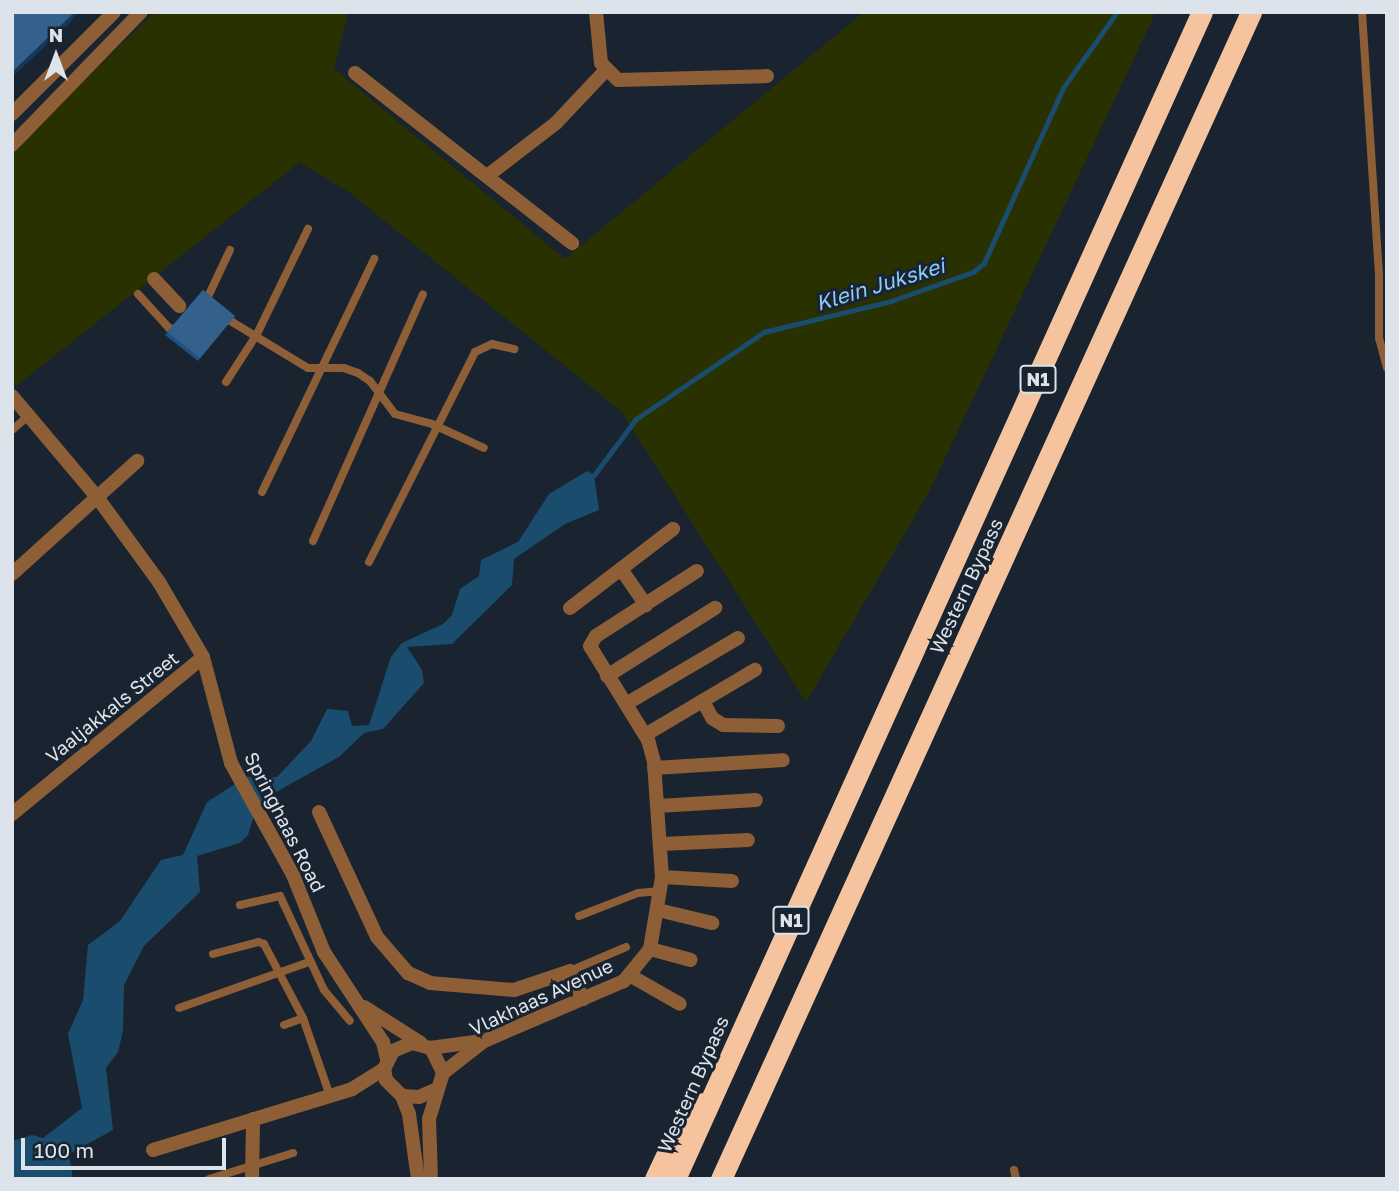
<!DOCTYPE html>
<style>
body{margin:0}
#map{position:relative;width:1399px;height:1191px;overflow:hidden;background:#192430;font-family:"Golos Text",sans-serif}
div>[style]{position:absolute}
[style*='--x']{left:calc(var(--x)*1px);top:calc(var(--y)*1px);width:calc(var(--w)*1px);rotate:calc(var(--a)*1deg)}
.green>*{inset:0;background:#2a3101}
.water>*{inset:0;background:#194c6d}
.stream>*{height:4.5px;margin:-2.25px;padding:0 2.25px;transform-origin:2.25px;border-radius:2.25px;background:#194c6d}
.service>*{height:8px;margin:-4px;padding:0 4px;transform-origin:4px;border-radius:4px;background:#8e5e36}
.minor>*{height:14px;margin:-7px;padding:0 7px;transform-origin:7px;border-radius:7px;background:#8e5e36}
.tertiary>*{height:14px;margin:-7px;padding:0 7px;transform-origin:7px;border-radius:7px;background:#8e5e36}
.motorway>*{height:21px;margin:-10.5px;padding:0 10.5px;transform-origin:10.5px;border-radius:10.5px;background:#f5c49e}
.wall>*{inset:0;background:#1e5181}
.shaded-wall>*{inset:0;background:#14385c}
.building>*{inset:0;background:#33618c}
span{translate:-50% -50%;white-space:nowrap;text-align:center;line-height:1.15;-webkit-text-stroke:6px #192430;paint-order:stroke}
.shield-label span{padding:2px 5px;background:#192430;border:2px solid;border-radius:5px;-webkit-text-stroke-width:0}
.shield-label{font-size:18px;color:#dce3eb;font-weight:700}
.street-label{font-size:19px;color:#dce3eb}
.water-label{font-size:21px;color:#8accfb;font-style:italic}
.frame{position:absolute;inset:0;border:14px solid #dce3eb;pointer-events:none}
.north{position:absolute;left:21px;top:21px;width:70px;height:70px;-webkit-text-stroke:5px #192430;paint-order:stroke;rotate:0deg;font-size:19px;font-weight:700;line-height:28px;text-align:center;color:#dce3eb}
.north::after{content:'';display:block;margin:auto;width:24px;height:32px;background:#dce3eb;clip-path:polygon(50% 0,100% 100%,50% 72%,0 100%)}
.scale{position:absolute;left:21px;top:1138px;width:205px;height:32px;box-sizing:border-box;border:4px solid #dce3eb;border-top:0;padding-left:9px;font-size:21px;line-height:24px;white-space:nowrap;color:#dce3eb;-webkit-text-stroke:5px #192430;paint-order:stroke}
</style>
<div id="map">
<div class="green">
<div style="clip-path:polygon(155px 12px,348px 13px,334px 69px,565px 259px,864px 12px,1156px 12px,929px 492px,806px 702px,621px 411px,350px 193px,300px 162px,16px 386px,12px 381px,12px 150px)"></div>
</div>
<div class="water">
<div style="clip-path:polygon(587px 471px,594px 475px,599px 510px,565px 524px,514px 559px,512px 585px,452px 644px,407px 647px,422px 670px,424px 683px,383px 729px,364px 733px,339px 757px,276px 792px,257px 807px,248px 835px,240px 843px,197px 856px,200px 892px,144px 946px,124px 985px,123px 1031px,118px 1052px,106px 1068px,113px 1130px,69px 1154px,73px 1179px,12px 1179px,12px 1141px,32px 1135px,43px 1138px,82px 1108px,68px 1034px,83px 1000px,88px 945px,120px 921px,161px 860px,183px 855px,207px 802px,246px 777px,277px 777px,311px 741px,327px 709px,348px 711px,352px 726px,369px 725px,391px 657px,402px 643px,443px 624px,452px 615px,460px 589px,479px 576px,481px 560px,518px 542px,549px 494px)"></div>
</div>
<div class="stream">
<div style="--x:594;--y:475;--w:70;--a:-53.1"></div>
<div style="--x:636;--y:419;--w:155;--a:-34.2"></div>
<div style="--x:764;--y:332;--w:131;--a:-13.7"></div>
<div style="--x:891;--y:301;--w:87;--a:-19.5"></div>
<div style="--x:973;--y:272;--w:14;--a:-39"></div>
<div style="--x:984;--y:263;--w:192;--a:-65.7"></div>
<div style="--x:1063;--y:88;--w:93;--a:-54.6"></div>
</div>
<div class="service">
<div style="--x:1362;--y:12;--w:265;--a:86.3"></div>
<div style="--x:1379;--y:276;--w:62;--a:90"></div>
<div style="--x:1379;--y:338;--w:31;--a:75"></div>
<div style="--x:138;--y:294;--w:46;--a:47.6"></div>
<div style="--x:169;--y:328;--w:10;--a:11"></div>
<div style="--x:204;--y:305;--w:61;--a:-64.7"></div>
<div style="--x:224;--y:317;--w:98;--a:31.3"></div>
<div style="--x:308;--y:368;--w:36;--a:0"></div>
<div style="--x:344;--y:368;--w:15;--a:20"></div>
<div style="--x:358;--y:373;--w:14;--a:34"></div>
<div style="--x:370;--y:381;--w:41;--a:52.9"></div>
<div style="--x:395;--y:414;--w:38;--a:15"></div>
<div style="--x:432;--y:424;--w:57;--a:24.8"></div>
<div style="--x:226;--y:382;--w:57;--a:-57.1"></div>
<div style="--x:257;--y:334;--w:117;--a:-64.1"></div>
<div style="--x:12;--y:430;--w:21;--a:-41"></div>
<div style="--x:262;--y:492;--w:259;--a:-64.3"></div>
<div style="--x:313;--y:541;--w:270;--a:-66"></div>
<div style="--x:369;--y:562;--w:235;--a:-63.2"></div>
<div style="--x:475;--y:352;--w:19;--a:-25"></div>
<div style="--x:492;--y:344;--w:23;--a:13"></div>
<div style="--x:240;--y:905;--w:41;--a:-12.7"></div>
<div style="--x:280;--y:896;--w:104;--a:64.9"></div>
<div style="--x:324;--y:990;--w:40;--a:50"></div>
<div style="--x:579;--y:916;--w:63;--a:-21.3"></div>
<div style="--x:638;--y:893;--w:22;--a:-5"></div>
<div style="--x:213;--y:954;--w:47;--a:-14.9"></div>
<div style="--x:258;--y:942;--w:6;--a:18"></div>
<div style="--x:264;--y:944;--w:84;--a:62.2"></div>
<div style="--x:303;--y:1018;--w:83;--a:70.9"></div>
<div style="--x:570;--y:971;--w:61;--a:-23.2"></div>
<div style="--x:179;--y:1008;--w:138;--a:-19.5"></div>
<div style="--x:284;--y:1025;--w:20;--a:-20"></div>
<div style="--x:1014;--y:1170;--w:9;--a:77"></div>
<div style="--x:209;--y:1179;--w:88;--a:-17.2"></div>
</div>
<div class="minor">
<div style="--x:596;--y:12;--w:51;--a:84.4"></div>
<div style="--x:601;--y:63;--w:24;--a:45"></div>
<div style="--x:618;--y:80;--w:149;--a:-1.5"></div>
<div style="--x:355;--y:73;--w:276;--a:38.1"></div>
<div style="--x:487;--y:176;--w:87;--a:-37.5"></div>
<div style="--x:556;--y:123;--w:71;--a:-46.7"></div>
<div style="--x:154;--y:279;--w:37;--a:47"></div>
<div style="--x:12;--y:396;--w:132;--a:49.9"></div>
<div style="--x:97;--y:497;--w:105;--a:53.9"></div>
<div style="--x:159;--y:582;--w:87;--a:59.6"></div>
<div style="--x:203;--y:657;--w:110;--a:75.2"></div>
<div style="--x:231;--y:763;--w:128;--a:61"></div>
<div style="--x:293;--y:875;--w:83;--a:68.1"></div>
<div style="--x:324;--y:952;--w:108;--a:56.8"></div>
<div style="--x:383;--y:1042;--w:17;--a:77"></div>
<div style="--x:621;--y:569;--w:44;--a:55.2"></div>
<div style="--x:12;--y:574;--w:169;--a:-42.1"></div>
<div style="--x:570;--y:608;--w:130;--a:-37.5"></div>
<div style="--x:607;--y:676;--w:128;--a:-32.2"></div>
<div style="--x:703;--y:701;--w:19;--a:62"></div>
<div style="--x:712;--y:718;--w:13;--a:32"></div>
<div style="--x:723;--y:725;--w:55;--a:1"></div>
<div style="--x:626;--y:704;--w:130;--a:-30.5"></div>
<div style="--x:645;--y:735;--w:128;--a:-30.6"></div>
<div style="--x:654;--y:768;--w:129;--a:-3.5"></div>
<div style="--x:658;--y:806;--w:98;--a:-3.5"></div>
<div style="--x:319;--y:812;--w:138;--a:65.1"></div>
<div style="--x:377;--y:937;--w:48;--a:49.3"></div>
<div style="--x:408;--y:973;--w:24;--a:24"></div>
<div style="--x:430;--y:983;--w:84;--a:4.8"></div>
<div style="--x:514;--y:990;--w:59;--a:-18.7"></div>
<div style="--x:570;--y:971;--w:31;--a:65"></div>
<div style="--x:12;--y:814;--w:247;--a:-39.4"></div>
<div style="--x:661;--y:844;--w:87;--a:-2.6"></div>
<div style="--x:662;--y:877;--w:70;--a:3.3"></div>
<div style="--x:658;--y:910;--w:56;--a:13.5"></div>
<div style="--x:650;--y:949;--w:42;--a:15"></div>
<div style="--x:631;--y:976;--w:56;--a:29.7"></div>
<div style="--x:364;--y:1007;--w:67;--a:32.3"></div>
<div style="--x:430;--y:1048;--w:51;--a:-7.8"></div>
<div style="--x:402;--y:1096;--w:17;--a:3"></div>
<div style="--x:419;--y:1097;--w:17;--a:-24"></div>
<div style="--x:153;--y:1150;--w:208;--a:-17"></div>
<div style="--x:352;--y:1089;--w:38;--a:-32"></div>
<div style="--x:252;--y:1179;--w:60;--a:-89"></div>
<div style="--x:418;--y:1179;--w:66;--a:-97.9"></div>
<div style="--x:409;--y:1114;--w:19;--a:-111"></div>
<div style="--x:402;--y:1096;--w:23;--a:-135"></div>
<div style="--x:386;--y:1080;--w:11;--a:-100"></div>
<div style="--x:384;--y:1069;--w:20;--a:-63"></div>
<div style="--x:393;--y:1051;--w:21;--a:-23"></div>
<div style="--x:412;--y:1043;--w:20;--a:15"></div>
<div style="--x:431;--y:1048;--w:28;--a:64"></div>
<div style="--x:431;--y:1179;--w:60;--a:-91.9"></div>
<div style="--x:429;--y:1119;--w:48;--a:-73.1"></div>
<div style="--x:443;--y:1073;--w:52;--a:-38"></div>
<div style="--x:484;--y:1041;--w:152;--a:-23.2"></div>
<div style="--x:624;--y:981;--w:41;--a:-50.9"></div>
<div style="--x:650;--y:949;--w:73;--a:-80.5"></div>
<div style="--x:662;--y:877;--w:115;--a:-94"></div>
<div style="--x:654;--y:762;--w:23;--a:-105"></div>
<div style="--x:648;--y:740;--w:110;--a:-121.7"></div>
<div style="--x:590;--y:646;--w:12;--a:-59"></div>
<div style="--x:596;--y:636;--w:120;--a:-32.8"></div>
</div>
<div class="tertiary">
<div style="--x:12;--y:114;--w:144;--a:-45"></div>
<div style="--x:12;--y:145;--w:185;--a:-45.9"></div>
</div>
<div class="motorway">
<div style="--x:655;--y:1179;--w:52;--a:-64.9"></div>
<div style="--x:677;--y:1132;--w:39;--a:-48"></div>
<div style="--x:675;--y:1179;--w:1280;--a:-65.7"></div>
<div style="--x:721;--y:1179;--w:1282;--a:-65.57"></div>
</div>
<div class="wall">
<div style="clip-path:polygon(203px 290px,235px 316px,198px 361px,165px 335px)"></div>
</div>
<div class="shaded-wall">
<div style="clip-path:polygon(75px 12px,78px 12px,70px 23px,12px 77px,12px 72px)"></div>
</div>
<div class="building">
<div style="clip-path:polygon(12px 12px,75px 12px,12px 72px)"></div>
<div style="clip-path:polygon(203px 290px,235px 316px,200px 358px,167px 332px)"></div>
</div>
<div class="shield-label">
<span style="left:1038px;top:379px">N1</span>
<span style="left:791px;top:920px">N1</span>
</div>
<div class="street-label">
<span style="left:966px;top:586px;rotate:-65deg">Western Bypass</span>
<span style="left:112px;top:707px;rotate:-39deg">Vaaljakkals Street</span>
<span style="left:285px;top:822px;rotate:63deg">Springhaas Road</span>
<span style="left:541px;top:997px;rotate:-25deg">Vlakhaas Avenue</span>
<span style="left:693px;top:1084px;rotate:-66deg">Western Bypass</span>
</div>
<div class="water-label">
<span style="left:880px;top:284px;rotate:-17deg">Klein Jukskei</span>
</div>
<div class="frame"></div>
<div class="north">N</div>
<div class="scale">100 m</div>
</div>
